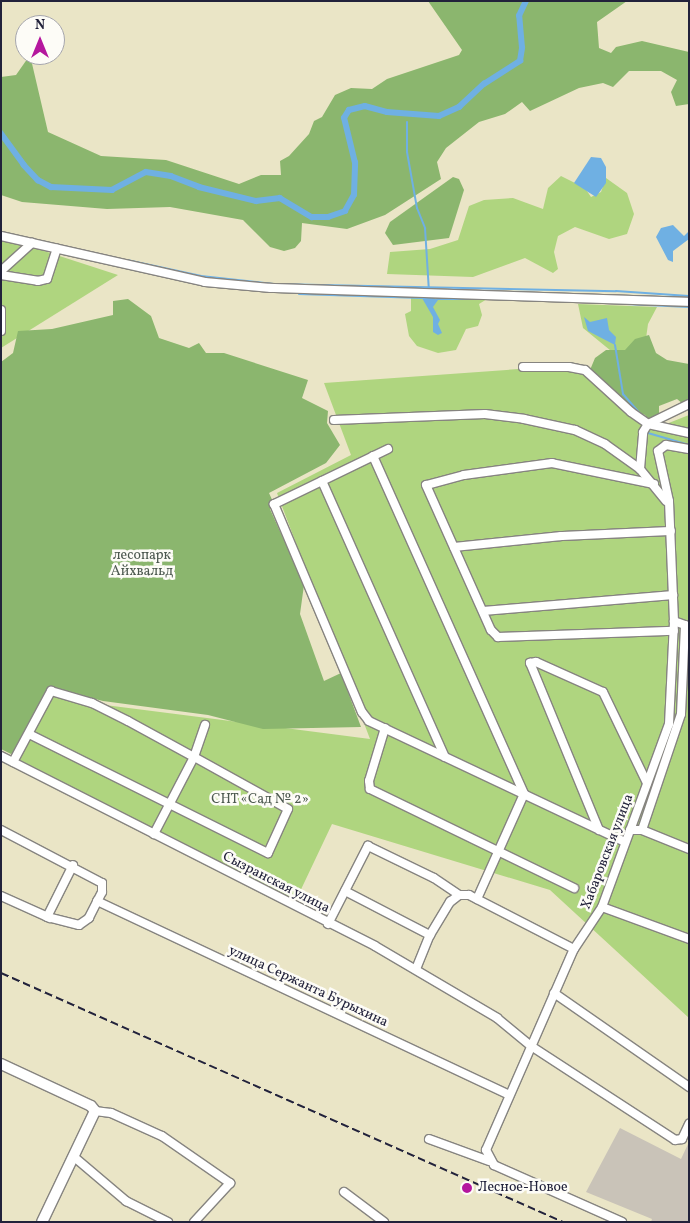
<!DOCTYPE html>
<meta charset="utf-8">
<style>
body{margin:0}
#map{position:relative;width:690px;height:1223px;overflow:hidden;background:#eae5c6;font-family:Vollkorn,serif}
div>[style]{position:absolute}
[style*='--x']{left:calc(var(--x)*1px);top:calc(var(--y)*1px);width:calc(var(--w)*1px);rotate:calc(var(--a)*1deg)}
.industrial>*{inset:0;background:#c9c3b8}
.green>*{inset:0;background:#afd57f}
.forest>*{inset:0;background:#8bb66e}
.water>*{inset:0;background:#6fb0e3}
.stream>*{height:2px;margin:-1px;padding:0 1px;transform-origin:1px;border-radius:1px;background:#6fb0e3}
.canal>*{height:5.5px;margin:-2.75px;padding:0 2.75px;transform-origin:2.75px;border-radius:2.75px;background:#6fb0e3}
.roads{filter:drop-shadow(1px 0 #868480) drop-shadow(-1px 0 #868480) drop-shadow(0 1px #868480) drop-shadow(0 -1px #868480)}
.minor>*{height:8px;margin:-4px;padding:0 4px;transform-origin:4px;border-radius:4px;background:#fff}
.major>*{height:10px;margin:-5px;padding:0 5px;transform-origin:5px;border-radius:5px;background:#fff}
.rail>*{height:2px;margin-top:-1px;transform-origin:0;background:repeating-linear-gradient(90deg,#22223b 0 8px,transparent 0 12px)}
.dots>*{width:14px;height:14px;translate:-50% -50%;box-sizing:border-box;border:2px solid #fdfcf7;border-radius:50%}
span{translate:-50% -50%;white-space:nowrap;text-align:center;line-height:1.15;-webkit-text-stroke:5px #fdfcf7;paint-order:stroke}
.park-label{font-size:14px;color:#4c584f}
.street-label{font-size:14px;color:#22223b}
.poi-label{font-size:14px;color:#22223b}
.left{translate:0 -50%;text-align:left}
.frame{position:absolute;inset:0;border:2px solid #22223b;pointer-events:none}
.north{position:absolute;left:15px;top:15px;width:50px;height:50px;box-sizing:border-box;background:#fdfcf7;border:1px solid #a5a5ac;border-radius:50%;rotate:0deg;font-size:14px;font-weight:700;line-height:20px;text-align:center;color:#22223b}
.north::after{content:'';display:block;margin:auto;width:18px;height:22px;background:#b5179e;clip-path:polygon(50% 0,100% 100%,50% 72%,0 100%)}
</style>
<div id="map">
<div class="industrial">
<div style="clip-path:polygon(620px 1128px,681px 1159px,689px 1142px,689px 1222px,651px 1222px,652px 1219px,586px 1192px)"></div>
</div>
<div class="green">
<div style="clip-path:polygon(561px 176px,585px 188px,591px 197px,601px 192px,606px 178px,627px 193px,634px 214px,627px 234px,609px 239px,575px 227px,558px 236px,554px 252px,558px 269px,553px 273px,525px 258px,473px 277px,387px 274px,390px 252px,430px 249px,458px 240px,469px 206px,484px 200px,513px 198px,543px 209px,548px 188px)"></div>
<div style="clip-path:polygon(1px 237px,118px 275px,1px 348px)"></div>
<div style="clip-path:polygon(429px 291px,431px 297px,437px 299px,487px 299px,479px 304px,482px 315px,478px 326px,466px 329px,456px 350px,438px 353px,417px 346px,409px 336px,405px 314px,411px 311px,411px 298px,427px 296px)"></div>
<div style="clip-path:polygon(578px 304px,657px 307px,648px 324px,644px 353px,616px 355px,583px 328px)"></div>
<div style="clip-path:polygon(575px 365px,651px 430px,689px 415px,689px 1018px,550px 890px,332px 824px,296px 900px,12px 759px,49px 688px,105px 705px,370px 739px,277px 493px,351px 455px,324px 383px)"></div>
</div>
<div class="forest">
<div style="clip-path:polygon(428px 1px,627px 1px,597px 22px,599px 48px,611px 53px,616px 47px,642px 41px,689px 52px,689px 104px,676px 106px,671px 92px,677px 80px,661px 71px,629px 71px,613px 87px,603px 83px,579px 88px,530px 111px,522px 102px,505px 114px,479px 122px,446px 148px,437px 162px,441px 179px,385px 215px,347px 229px,302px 223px,301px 241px,295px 248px,284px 251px,270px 247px,243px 220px,170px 207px,107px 209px,22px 202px,1px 195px,1px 77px,16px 75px,30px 55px,48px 132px,101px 156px,166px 160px,239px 184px,261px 175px,281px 175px,280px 161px,289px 156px,309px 134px,314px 121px,322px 117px,335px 95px,351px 88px,372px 89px,387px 79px,459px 55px,462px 50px)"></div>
<div style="clip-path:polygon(453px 177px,459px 179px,464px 190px,449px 238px,393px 245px,385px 233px,390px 222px)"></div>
<div style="clip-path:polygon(128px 299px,151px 316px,159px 338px,189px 348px,199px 343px,206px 353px,224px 353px,308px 380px,302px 398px,328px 411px,327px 423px,340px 445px,326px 463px,269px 493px,274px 504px,270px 509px,304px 585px,300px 614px,324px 681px,341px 673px,361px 727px,263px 729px,208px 715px,103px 701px,48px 687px,16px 750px,11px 754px,1px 749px,1px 362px,13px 353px,18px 331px,52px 329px,113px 315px,113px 301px)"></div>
<div style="clip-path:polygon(649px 335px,656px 353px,667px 360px,689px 364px,689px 400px,683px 404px,677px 399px,659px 406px,659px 415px,649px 421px,645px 415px,632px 410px,590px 370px,595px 358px,606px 350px,625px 350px,635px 339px)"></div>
</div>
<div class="water">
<div style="clip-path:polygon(591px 157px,601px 158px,606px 167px,606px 183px,596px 197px,574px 183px)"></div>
<div style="clip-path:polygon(673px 225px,684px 236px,689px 231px,689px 239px,673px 251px,673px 262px,668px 260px,656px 237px,661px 228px)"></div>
<div style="clip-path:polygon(430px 291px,431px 297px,438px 300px,433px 307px,440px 320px,438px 324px,442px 333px,438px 335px,433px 332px,433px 317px,422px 298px)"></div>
<div style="clip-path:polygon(584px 317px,590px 322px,607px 318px,609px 330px,616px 337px,615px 345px,588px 331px)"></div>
</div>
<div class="stream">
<div style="--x:407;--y:122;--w:30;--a:90"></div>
<div style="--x:407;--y:152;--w:57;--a:79.9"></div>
<div style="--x:417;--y:208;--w:22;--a:68"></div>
<div style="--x:425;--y:228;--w:64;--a:86.4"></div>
<div style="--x:127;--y:260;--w:76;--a:12.2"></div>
<div style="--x:201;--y:276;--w:73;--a:6.3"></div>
<div style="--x:274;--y:284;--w:342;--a:1.2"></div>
<div style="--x:616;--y:291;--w:73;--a:3.9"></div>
<div style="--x:299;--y:294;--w:123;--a:1.9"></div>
<div style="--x:437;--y:299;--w:42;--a:0"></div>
<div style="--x:626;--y:304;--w:63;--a:2.7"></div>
<div style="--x:615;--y:345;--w:50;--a:80.7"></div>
<div style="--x:623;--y:394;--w:28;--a:49"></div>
<div style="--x:648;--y:433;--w:43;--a:16.3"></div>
</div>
<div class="canal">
<div style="--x:1;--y:133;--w:39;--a:54"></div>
<div style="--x:24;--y:165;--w:21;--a:47"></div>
<div style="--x:38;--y:180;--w:15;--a:28"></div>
<div style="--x:51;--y:187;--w:61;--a:2.8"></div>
<div style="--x:112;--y:190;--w:38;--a:-28"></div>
<div style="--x:146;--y:172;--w:25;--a:9"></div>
<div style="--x:171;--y:176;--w:30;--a:21"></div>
<div style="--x:199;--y:187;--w:59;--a:13.8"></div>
<div style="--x:256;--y:201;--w:24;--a:-7"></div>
<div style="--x:280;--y:198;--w:37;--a:31"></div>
<div style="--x:312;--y:217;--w:16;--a:0"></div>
<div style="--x:328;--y:217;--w:18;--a:-19"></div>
<div style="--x:345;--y:211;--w:18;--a:-61"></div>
<div style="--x:354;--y:195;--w:32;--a:-88"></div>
<div style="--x:355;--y:163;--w:46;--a:-103.7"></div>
<div style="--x:344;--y:118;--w:9;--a:-58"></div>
<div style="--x:349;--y:110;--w:16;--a:-14"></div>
<div style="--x:365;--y:106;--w:23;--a:15"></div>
<div style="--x:387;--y:112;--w:52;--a:4.4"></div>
<div style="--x:439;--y:116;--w:22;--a:-24"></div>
<div style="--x:459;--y:107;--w:34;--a:-43"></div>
<div style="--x:484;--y:84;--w:43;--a:-32.6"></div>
<div style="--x:520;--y:61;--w:13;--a:-81"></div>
<div style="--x:522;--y:48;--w:32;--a:-95"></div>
<div style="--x:519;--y:16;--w:17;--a:-65"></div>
</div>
<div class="roads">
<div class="minor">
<div style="--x:1;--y:236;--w:209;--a:12.7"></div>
<div style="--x:205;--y:282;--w:66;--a:5.2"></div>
<div style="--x:271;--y:288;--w:418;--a:1.9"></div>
<div style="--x:1;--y:271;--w:42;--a:-42.1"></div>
<div style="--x:1;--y:275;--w:37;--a:9"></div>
<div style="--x:38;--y:281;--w:9;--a:-13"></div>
<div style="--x:47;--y:279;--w:32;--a:-72"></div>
<div style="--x:1;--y:310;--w:21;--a:90"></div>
<div style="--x:523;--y:367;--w:46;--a:0"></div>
<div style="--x:569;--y:367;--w:16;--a:11"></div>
<div style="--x:585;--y:370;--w:62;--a:42.4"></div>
<div style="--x:631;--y:412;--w:21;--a:35"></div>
<div style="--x:648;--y:424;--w:42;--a:12.4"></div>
<div style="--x:334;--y:420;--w:151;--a:-2.3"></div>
<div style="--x:485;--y:414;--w:39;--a:7"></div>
<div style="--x:524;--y:419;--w:52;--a:12.2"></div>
<div style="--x:575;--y:430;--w:33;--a:25"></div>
<div style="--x:605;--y:444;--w:43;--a:35.5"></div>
<div style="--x:388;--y:449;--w:127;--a:154.2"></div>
<div style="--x:274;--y:504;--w:226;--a:67.1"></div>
<div style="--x:362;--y:712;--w:11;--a:52"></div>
<div style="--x:369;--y:721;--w:283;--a:25.3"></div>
<div style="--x:373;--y:456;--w:370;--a:65.9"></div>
<div style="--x:524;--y:794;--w:115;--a:114.1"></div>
<div style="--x:322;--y:481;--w:302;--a:66"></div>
<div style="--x:654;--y:484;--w:104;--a:-168.4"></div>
<div style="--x:552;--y:463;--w:89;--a:172.2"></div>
<div style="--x:464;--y:475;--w:39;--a:165"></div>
<div style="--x:426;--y:485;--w:159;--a:65.9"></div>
<div style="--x:491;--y:630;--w:10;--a:45"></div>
<div style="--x:498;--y:637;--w:176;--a:-2"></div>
<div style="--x:666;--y:501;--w:41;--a:-129.1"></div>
<div style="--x:640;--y:469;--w:37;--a:-85"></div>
<div style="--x:643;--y:432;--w:9;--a:-58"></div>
<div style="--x:648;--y:424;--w:46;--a:-26"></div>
<div style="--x:454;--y:547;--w:108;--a:-5.9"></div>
<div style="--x:561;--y:536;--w:110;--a:-2.6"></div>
<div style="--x:483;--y:611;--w:191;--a:-4.8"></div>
<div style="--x:385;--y:728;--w:55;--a:106.8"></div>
<div style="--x:369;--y:781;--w:8;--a:83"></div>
<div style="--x:370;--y:789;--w:227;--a:25.9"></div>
<div style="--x:29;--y:734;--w:267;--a:26.5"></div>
<div style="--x:268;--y:853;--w:48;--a:-65.6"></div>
<div style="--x:288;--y:809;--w:107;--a:-151"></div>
<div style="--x:194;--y:757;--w:34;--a:-71"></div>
<div style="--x:1;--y:756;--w:419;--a:26.9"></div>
<div style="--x:375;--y:946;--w:142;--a:30.5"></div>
<div style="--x:497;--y:1018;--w:44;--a:39.5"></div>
<div style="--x:531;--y:1046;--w:172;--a:33.1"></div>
<div style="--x:675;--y:1140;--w:7;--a:-8"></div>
<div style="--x:682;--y:1139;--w:17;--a:-65"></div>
<div style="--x:13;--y:762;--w:81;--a:-61.8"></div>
<div style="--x:51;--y:691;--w:43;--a:16.3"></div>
<div style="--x:92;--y:703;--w:40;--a:26.6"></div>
<div style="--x:128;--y:721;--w:75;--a:28.6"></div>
<div style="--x:194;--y:757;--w:87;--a:117.5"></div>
<div style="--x:1;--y:830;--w:114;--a:27.7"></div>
<div style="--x:102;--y:883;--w:9;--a:90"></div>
<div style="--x:102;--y:892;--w:29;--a:117"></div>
<div style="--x:89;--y:918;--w:12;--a:145"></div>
<div style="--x:79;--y:925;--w:30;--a:-166"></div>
<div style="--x:50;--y:918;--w:54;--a:-155.8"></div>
<div style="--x:599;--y:830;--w:181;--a:-112.4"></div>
<div style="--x:530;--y:663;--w:6;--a:-9"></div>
<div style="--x:536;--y:662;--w:73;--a:24.1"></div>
<div style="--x:603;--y:692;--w:101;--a:64.2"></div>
<div style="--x:630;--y:830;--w:12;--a:0"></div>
<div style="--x:642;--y:830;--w:122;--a:-71.4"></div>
<div style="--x:681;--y:714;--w:89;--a:-87.4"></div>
<div style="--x:685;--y:625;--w:12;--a:-160"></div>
<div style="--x:642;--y:830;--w:51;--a:22"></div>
<div style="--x:345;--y:891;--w:96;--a:27.4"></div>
<div style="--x:97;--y:901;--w:455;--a:25.2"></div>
<div style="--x:602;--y:907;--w:93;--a:20.2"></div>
<div style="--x:47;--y:917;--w:58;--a:-63.4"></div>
<div style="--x:328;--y:924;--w:88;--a:-62.9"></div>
<div style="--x:368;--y:846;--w:73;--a:25.9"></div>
<div style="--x:434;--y:878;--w:30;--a:34"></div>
<div style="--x:416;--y:969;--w:37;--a:-68"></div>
<div style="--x:430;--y:935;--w:39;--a:-59"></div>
<div style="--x:450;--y:902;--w:11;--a:-38"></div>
<div style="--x:459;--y:895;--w:10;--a:0"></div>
<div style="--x:469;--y:895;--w:118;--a:27.2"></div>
<div style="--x:554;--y:993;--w:165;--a:34.8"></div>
<div style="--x:95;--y:1111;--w:16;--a:7"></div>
<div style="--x:111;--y:1113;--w:56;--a:24.3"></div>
<div style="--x:162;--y:1136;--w:83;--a:34.7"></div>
<div style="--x:230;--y:1183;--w:53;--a:132.7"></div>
<div style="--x:429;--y:1139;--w:64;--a:20.1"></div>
<div style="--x:73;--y:1156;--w:70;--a:40.3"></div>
<div style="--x:126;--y:1201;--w:47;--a:26.6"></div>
<div style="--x:344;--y:1192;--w:50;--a:36.9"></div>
<div style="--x:622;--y:1222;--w:140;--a:-156"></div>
<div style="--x:494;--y:1165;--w:17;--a:-118"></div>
<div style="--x:486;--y:1150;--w:219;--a:-66.4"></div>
<div style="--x:574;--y:949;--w:50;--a:-56.3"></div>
<div style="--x:602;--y:907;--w:195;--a:-69.9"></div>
<div style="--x:669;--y:724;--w:103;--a:-87.2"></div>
<div style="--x:674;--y:621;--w:120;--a:-92.4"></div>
<div style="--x:669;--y:501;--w:51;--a:-102.4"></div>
<div style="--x:658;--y:451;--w:10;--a:-37"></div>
<div style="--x:666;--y:445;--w:23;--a:10"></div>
</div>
<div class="major">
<div style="--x:1;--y:1064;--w:99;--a:25"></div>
<div style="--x:91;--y:1106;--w:6;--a:51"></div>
<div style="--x:95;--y:1111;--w:123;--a:115.5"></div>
</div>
</div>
<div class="rail">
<div style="--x:1;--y:973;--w:615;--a:23.9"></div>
</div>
<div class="dots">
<div style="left:467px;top:1188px;background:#b5179e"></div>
</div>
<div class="park-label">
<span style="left:142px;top:564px">лесопарк<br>Айхвальд</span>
<span style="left:260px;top:800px">СНТ «Сад № 2»</span>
</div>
<div class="street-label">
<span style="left:608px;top:852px;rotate:-69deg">Хабаровская улица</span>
<span style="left:276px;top:883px;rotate:27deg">Сызранская улица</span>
<span style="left:308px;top:987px;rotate:25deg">улица Сержанта Бурыхина</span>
</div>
<div class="poi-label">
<span class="left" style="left:478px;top:1188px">Лесное-Новое</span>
</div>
<div class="frame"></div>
<div class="north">N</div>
</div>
